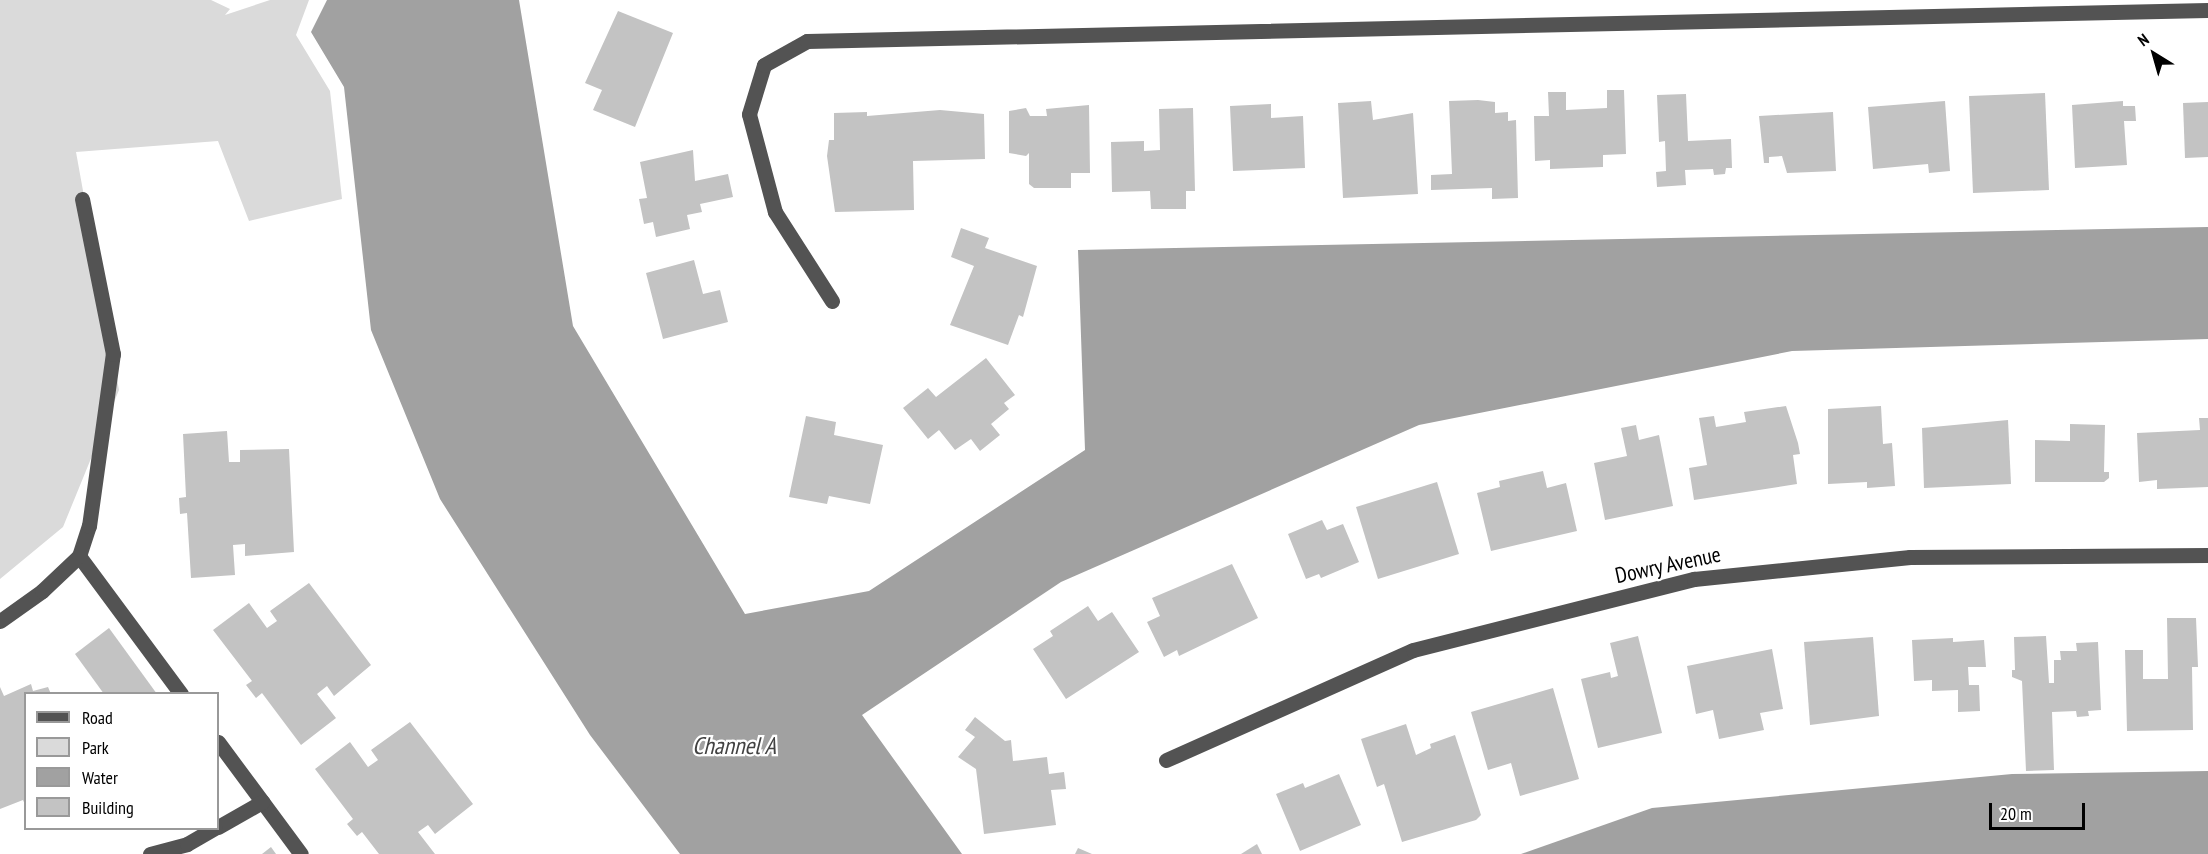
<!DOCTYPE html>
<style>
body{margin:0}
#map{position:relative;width:2208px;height:854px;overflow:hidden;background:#fff;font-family:"PT Sans Narrow",sans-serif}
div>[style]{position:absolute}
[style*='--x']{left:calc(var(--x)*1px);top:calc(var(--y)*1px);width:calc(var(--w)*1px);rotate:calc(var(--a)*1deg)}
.green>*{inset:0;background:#dadada}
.water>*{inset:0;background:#a1a1a1}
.building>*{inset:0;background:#c3c3c3}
.minor>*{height:15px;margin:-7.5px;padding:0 7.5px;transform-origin:7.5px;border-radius:7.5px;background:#535353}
span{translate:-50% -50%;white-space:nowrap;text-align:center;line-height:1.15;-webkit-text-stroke:4.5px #fff;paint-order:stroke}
.street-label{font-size:22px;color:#000}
.water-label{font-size:24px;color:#424242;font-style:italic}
.legend{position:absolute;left:24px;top:692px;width:195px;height:138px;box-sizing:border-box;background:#fff;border:2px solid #999;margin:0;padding:8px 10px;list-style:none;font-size:18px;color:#000}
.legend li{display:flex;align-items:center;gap:12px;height:30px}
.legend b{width:30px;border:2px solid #999}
.north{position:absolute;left:2124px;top:24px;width:60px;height:60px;-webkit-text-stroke:4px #fff;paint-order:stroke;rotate:323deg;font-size:16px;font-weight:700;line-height:24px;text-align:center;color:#000}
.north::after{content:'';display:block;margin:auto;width:21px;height:27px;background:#000;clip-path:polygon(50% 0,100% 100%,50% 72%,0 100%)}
.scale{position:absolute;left:1989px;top:803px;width:96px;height:27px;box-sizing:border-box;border:3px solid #000;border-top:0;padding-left:8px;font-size:18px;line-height:21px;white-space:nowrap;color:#000;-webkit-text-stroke:4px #fff;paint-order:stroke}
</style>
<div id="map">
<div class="green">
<div style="clip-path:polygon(0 0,211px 0,230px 9px,225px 15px,270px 0,309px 0,296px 35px,330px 91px,342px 199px,249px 221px,218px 141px,76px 152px,119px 390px,63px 527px,0 579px)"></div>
</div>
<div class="water">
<div style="clip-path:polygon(327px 0,519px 0,573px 326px,745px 614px,869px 591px,1085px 450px,1078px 250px,2208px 227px,2208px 339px,1792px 351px,1419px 425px,1061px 582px,862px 715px,962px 854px,680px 854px,590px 735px,440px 499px,371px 330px,344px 87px,311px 32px)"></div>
<div style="clip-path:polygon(2208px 771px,2208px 854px,1521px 854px,1652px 808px,2012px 774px)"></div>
</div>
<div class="building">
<div style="clip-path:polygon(618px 11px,673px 33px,635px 127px,593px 110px,602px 90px,585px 83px)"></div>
<div style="clip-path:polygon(1607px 90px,1624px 90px,1626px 154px,1603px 155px,1603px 167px,1550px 169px,1550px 160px,1535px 161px,1534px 116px,1549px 116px,1548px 92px,1566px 92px,1566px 110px,1607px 108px)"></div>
<div style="clip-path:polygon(2045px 93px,2049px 190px,1973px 193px,1969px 96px)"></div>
<div style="clip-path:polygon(1686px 94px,1688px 141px,1731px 139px,1732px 168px,1726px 168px,1725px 174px,1714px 175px,1713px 169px,1685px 170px,1686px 185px,1657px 187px,1656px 172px,1666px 171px,1665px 141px,1659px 142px,1657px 95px)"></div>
<div style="clip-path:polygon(1478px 100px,1495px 102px,1495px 113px,1508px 112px,1508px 121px,1516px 120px,1518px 198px,1492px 199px,1492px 188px,1431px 190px,1431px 175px,1452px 174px,1449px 101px)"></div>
<div style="clip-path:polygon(1371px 101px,1373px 120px,1413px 113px,1418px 194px,1343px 198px,1338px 103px)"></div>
<div style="clip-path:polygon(1945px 101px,1950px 171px,1929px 173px,1928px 164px,1873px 169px,1868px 107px)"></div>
<div style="clip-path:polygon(2123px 101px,2123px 106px,2135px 106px,2136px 121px,2124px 121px,2127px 165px,2075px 168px,2072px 105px)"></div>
<div style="clip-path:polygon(2208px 102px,2208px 157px,2185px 158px,2183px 103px)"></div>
<div style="clip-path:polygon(1271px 104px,1271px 118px,1303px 116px,1305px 168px,1233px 171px,1230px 106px)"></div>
<div style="clip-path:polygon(1089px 105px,1090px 173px,1071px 173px,1071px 188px,1034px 188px,1029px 184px,1029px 153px,1026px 156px,1009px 153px,1009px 111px,1026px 108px,1030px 116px,1047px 116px,1046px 109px)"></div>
<div style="clip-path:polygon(1193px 108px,1195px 191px,1186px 191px,1186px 209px,1151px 209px,1150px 191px,1112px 192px,1111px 142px,1144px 141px,1144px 151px,1160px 150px,1159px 109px)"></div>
<div style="clip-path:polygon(940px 110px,984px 114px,985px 159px,913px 161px,914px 210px,835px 212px,827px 156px,829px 140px,834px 140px,834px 113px,867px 112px,867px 116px)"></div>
<div style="clip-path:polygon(1833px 112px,1836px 171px,1787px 173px,1782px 156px,1769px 157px,1769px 163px,1764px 163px,1759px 116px)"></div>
<div style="clip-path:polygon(693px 150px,695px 181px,728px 174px,733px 197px,700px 204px,702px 212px,687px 215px,690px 229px,656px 237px,653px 222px,644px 224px,639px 199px,647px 198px,640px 162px)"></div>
<div style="clip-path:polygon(961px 228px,989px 238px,985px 248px,1037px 266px,1023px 317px,1019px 315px,1008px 345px,950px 325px,974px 266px,951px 257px)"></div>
<div style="clip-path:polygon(694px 260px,703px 294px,720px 290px,728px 322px,663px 339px,646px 273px)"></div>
<div style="clip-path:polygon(986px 358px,1015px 395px,1004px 403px,1009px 409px,991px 424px,1000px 435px,980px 451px,971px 439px,955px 450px,939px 430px,928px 439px,903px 408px,928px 388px,936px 397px)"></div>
<div style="clip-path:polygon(1786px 406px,1798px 443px,1800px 454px,1793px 455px,1797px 484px,1694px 500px,1689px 468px,1707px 465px,1699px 418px,1714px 416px,1716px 427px,1746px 422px,1744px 412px)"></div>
<div style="clip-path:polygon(1881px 406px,1883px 444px,1892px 443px,1895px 486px,1867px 488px,1867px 482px,1828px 484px,1828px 409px)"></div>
<div style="clip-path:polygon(806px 416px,836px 422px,834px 435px,883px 445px,870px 504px,829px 496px,827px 504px,789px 497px)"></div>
<div style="clip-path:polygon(2199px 418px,2208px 418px,2208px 487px,2157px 489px,2157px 480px,2139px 482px,2137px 433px,2200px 430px)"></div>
<div style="clip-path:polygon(2008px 420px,2011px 484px,1924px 488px,1922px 428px)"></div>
<div style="clip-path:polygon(2070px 424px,2105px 425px,2104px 472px,2109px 472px,2109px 478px,2104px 482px,2035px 482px,2035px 440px,2070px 441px)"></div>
<div style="clip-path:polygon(1636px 425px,1639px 440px,1659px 435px,1673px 506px,1605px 520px,1594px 463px,1627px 456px,1621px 428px)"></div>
<div style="clip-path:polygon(227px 431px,229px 462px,240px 462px,240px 450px,289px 449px,294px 552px,245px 556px,245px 544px,233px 545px,235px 575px,191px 578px,187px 513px,180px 514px,179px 498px,186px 497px,183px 434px)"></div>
<div style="clip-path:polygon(1543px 471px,1547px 488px,1566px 483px,1577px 531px,1491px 551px,1477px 493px,1500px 487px,1499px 481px)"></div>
<div style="clip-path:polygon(1437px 482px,1459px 554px,1378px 579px,1356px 507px)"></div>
<div style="clip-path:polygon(1322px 520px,1327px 530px,1343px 524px,1359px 562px,1321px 578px,1319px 574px,1306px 579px,1288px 534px)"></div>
<div style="clip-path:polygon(1232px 564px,1258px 618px,1179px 656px,1177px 650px,1164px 657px,1147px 622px,1160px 616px,1152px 598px)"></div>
<div style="clip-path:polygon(309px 583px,371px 665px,334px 696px,327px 686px,317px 694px,336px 718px,301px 745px,262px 693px,256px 698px,246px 685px,252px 681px,213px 630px,249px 603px,267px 628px,277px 621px,270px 611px)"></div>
<div style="clip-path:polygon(1088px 606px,1098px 621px,1112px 612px,1139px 652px,1066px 699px,1033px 649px,1053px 636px,1050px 631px)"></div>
<div style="clip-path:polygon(2167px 618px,2196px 618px,2198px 667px,2192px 667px,2193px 730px,2127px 731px,2125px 650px,2143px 650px,2143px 679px,2168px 679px)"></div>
<div style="clip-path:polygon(109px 628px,157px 694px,104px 694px,75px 654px)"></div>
<div style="clip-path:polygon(1638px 636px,1662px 733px,1598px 748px,1581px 679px,1610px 672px,1611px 678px,1618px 676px,1610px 643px)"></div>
<div style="clip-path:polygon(2046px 636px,2049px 683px,2054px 683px,2054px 660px,2061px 660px,2060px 651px,2077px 651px,2076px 643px,2098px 642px,2101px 710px,2088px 711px,2089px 716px,2077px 717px,2076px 711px,2052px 712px,2054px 770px,2026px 771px,2022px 681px,2012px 677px,2012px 670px,2015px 670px,2014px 637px)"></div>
<div style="clip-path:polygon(1873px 637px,1879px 716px,1810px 725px,1804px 642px)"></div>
<div style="clip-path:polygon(1953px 638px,1953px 642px,1984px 640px,1986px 667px,1968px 667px,1969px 685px,1979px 685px,1980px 711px,1958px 712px,1958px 690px,1932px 691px,1932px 680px,1914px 681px,1912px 640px)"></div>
<div style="clip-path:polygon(1772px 649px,1783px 709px,1760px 713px,1764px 730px,1719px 739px,1713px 710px,1696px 714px,1687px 666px)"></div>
<div style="clip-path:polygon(31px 684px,33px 691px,48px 687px,51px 694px,26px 694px,26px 807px,23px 800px,0 809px,0 687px,4px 696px)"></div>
<div style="clip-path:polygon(1553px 688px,1579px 779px,1520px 796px,1511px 763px,1488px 770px,1471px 712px)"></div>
<div style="clip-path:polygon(975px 717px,1005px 741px,1011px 740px,1013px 761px,1047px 757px,1049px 774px,1064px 772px,1066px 789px,1051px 790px,1056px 825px,984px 834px,976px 769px,958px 757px,975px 737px,965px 730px)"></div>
<div style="clip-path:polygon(410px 722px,473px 804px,435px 834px,428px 825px,418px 832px,435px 854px,379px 854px,362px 832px,357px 836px,347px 824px,353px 819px,315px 769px,350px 742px,368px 767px,378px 760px,371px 750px)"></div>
<div style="clip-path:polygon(1406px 724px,1416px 755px,1431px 748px,1430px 744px,1455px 735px,1481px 815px,1476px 820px,1402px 842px,1384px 784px,1377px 787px,1361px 739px)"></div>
<div style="clip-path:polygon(1339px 774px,1361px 825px,1300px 851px,1276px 794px,1303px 783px,1305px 788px)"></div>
<div style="clip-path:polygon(1257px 844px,1262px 854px,1241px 854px)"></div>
<div style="clip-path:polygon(271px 847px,276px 854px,262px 854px)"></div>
<div style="clip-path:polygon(1078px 848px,1092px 854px,1075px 854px)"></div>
</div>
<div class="minor">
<div style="--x:832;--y:301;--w:106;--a:-122.6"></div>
<div style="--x:775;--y:212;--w:101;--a:-104.9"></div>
<div style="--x:749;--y:114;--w:51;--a:-73"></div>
<div style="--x:764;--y:65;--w:49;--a:-29.2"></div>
<div style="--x:807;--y:41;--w:1401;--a:-1.27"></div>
<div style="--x:79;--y:556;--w:172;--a:53.5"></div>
<div style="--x:0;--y:621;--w:52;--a:-35.5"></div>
<div style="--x:42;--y:591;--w:51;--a:-43.4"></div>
<div style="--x:79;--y:556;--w:32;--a:-72"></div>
<div style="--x:89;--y:526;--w:174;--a:-82.1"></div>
<div style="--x:113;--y:354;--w:158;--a:-101.3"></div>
<div style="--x:218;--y:742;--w:139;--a:53.5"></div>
<div style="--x:1166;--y:760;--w:270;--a:-24"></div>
<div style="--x:1413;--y:650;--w:290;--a:-14.2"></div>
<div style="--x:1694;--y:579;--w:217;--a:-5.8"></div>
<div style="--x:1910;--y:557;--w:298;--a:-0.4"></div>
<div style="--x:218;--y:827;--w:51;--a:-29.6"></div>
<div style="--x:150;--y:854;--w:38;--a:-15"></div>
<div style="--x:187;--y:844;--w:32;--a:-30"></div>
</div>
<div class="street-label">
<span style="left:1668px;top:565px;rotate:-12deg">Dowry Avenue</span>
</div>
<div class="water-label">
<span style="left:734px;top:746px">Channel A</span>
</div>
<ul class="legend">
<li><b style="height:8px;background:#535353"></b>Road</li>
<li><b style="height:16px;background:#dadada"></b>Park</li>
<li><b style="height:16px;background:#a1a1a1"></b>Water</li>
<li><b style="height:16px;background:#c3c3c3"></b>Building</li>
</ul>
<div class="north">N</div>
<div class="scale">20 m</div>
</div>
